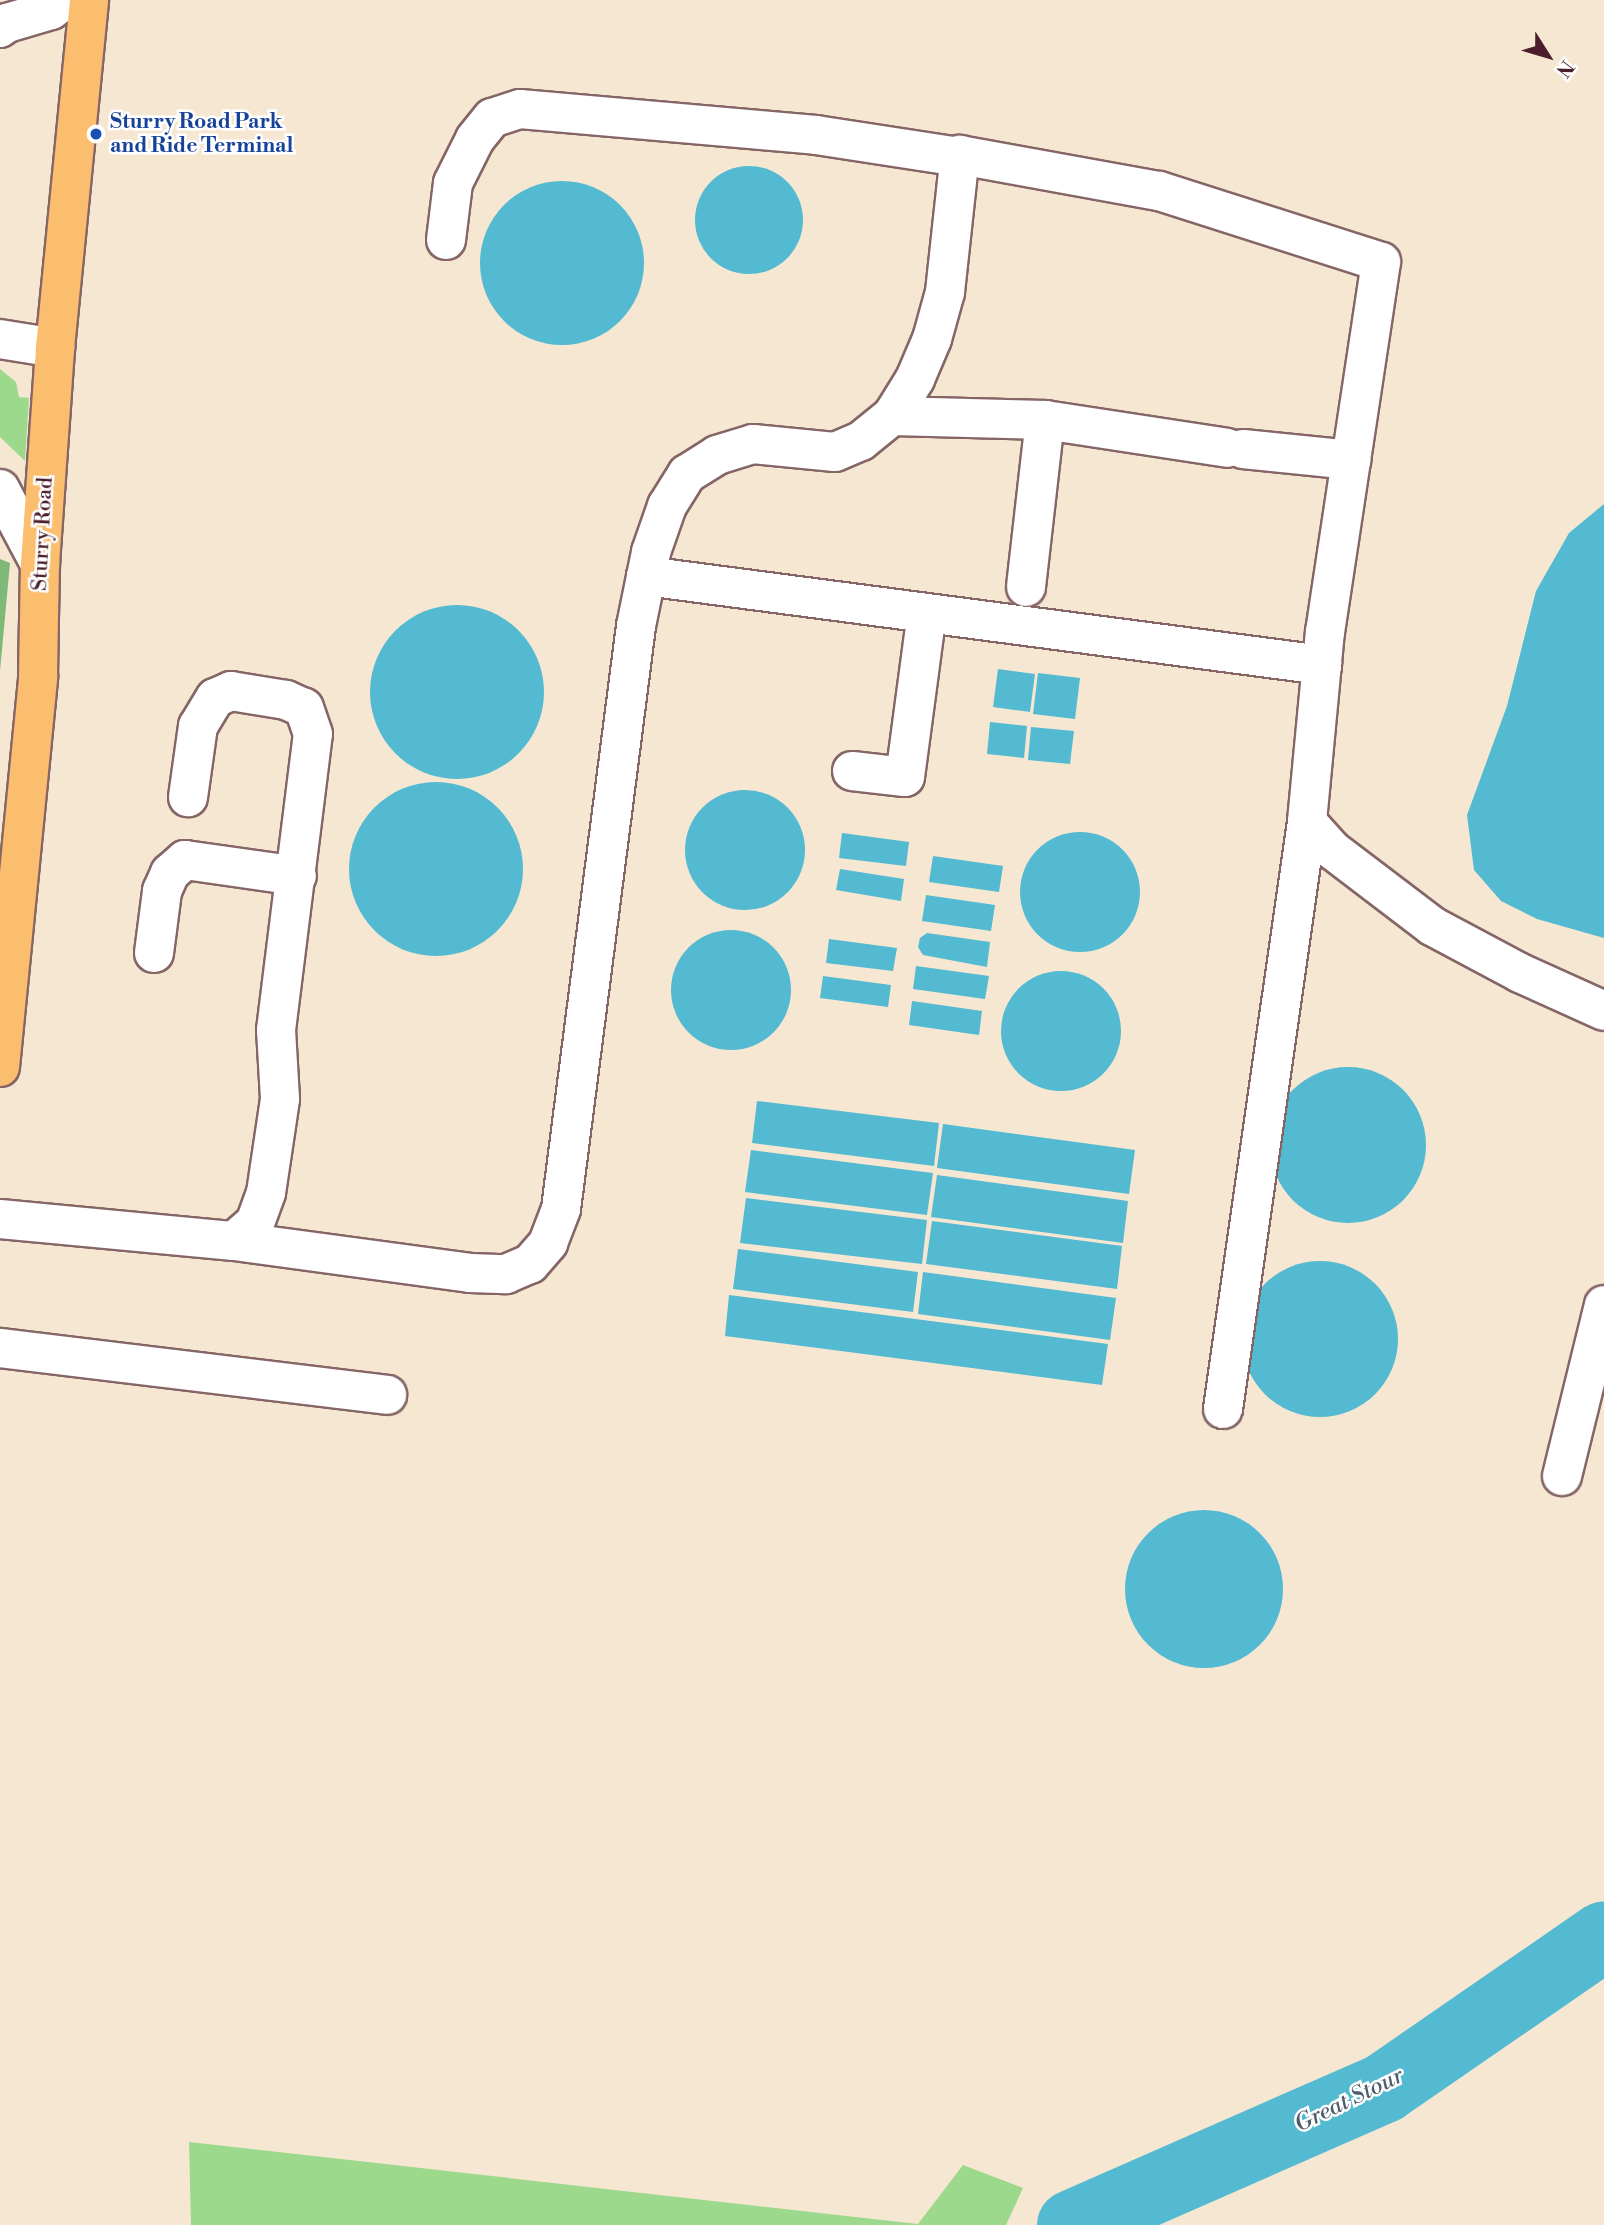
<!DOCTYPE html>
<style>
body{margin:0}
#map{position:relative;width:1604px;height:2225px;overflow:hidden;background:#f6e7d3;font-family:"Libre Bodoni",serif}
div>[style]{position:absolute}
[style*='--x']{left:calc(var(--x)*1px);top:calc(var(--y)*1px);width:calc(var(--w)*1px);rotate:calc(var(--a)*1deg)}
.green>*{inset:0;background:#9dd98d}
.forest>*{inset:0;background:#7eb978}
.water>*{inset:0;background:#53bad1}
.round{border-radius:50%}
.river>*{height:70px;margin:-35px;padding:0 35px;transform-origin:35px;border-radius:35px;background:#53bad1}
.roads{filter:drop-shadow(2px 0 #866566) drop-shadow(-2px 0 #866566) drop-shadow(0 2px #866566) drop-shadow(0 -2px #866566)}
.minor>*{height:38px;margin:-19px;padding:0 19px;transform-origin:19px;border-radius:19px;background:#fff}
.highway>*{height:38px;margin:-19px;padding:0 19px;transform-origin:19px;border-radius:19px;background:#fbbd6e}
.dots>*{width:19px;height:19px;translate:-50% -50%;box-sizing:border-box;border:4px solid #fff;border-radius:50%}
span{translate:-50% -50%;white-space:nowrap;text-align:center;line-height:1.15;-webkit-text-stroke:5px #fff;paint-order:stroke}
.transit-label{font-size:21px;color:#164399;font-weight:700}
.left{translate:0 -50%;text-align:left}
.street-label{font-size:21px;color:#4a1f2b}
.water-label{font-size:23px;color:#4e5d6d;font-style:italic}
.north{position:absolute;left:1513px;top:21px;width:70px;height:70px;-webkit-text-stroke:5px #fff;paint-order:stroke;rotate:127deg;font-size:19px;font-weight:700;line-height:28px;text-align:center;color:#4a1f2b}
.north::after{content:'';display:block;margin:auto;width:24px;height:32px;background:#4a1f2b;clip-path:polygon(50% 0,100% 100%,50% 72%,0 100%)}
</style>
<div id="map">
<div class="green">
<div style="clip-path:polygon(0 369px,16px 382px,19px 397px,29px 398px,25px 461px,0 437px)"></div>
<div style="clip-path:polygon(189px 2142px,918px 2224px,963px 2165px,1023px 2188px,1006px 2225px,191px 2225px)"></div>
</div>
<div class="forest">
<div style="clip-path:polygon(0 559px,10px 563px,0 671px)"></div>
</div>
<div class="water">
<div class="round" style="left:695px;top:166px;width:108px;height:108px"></div>
<div class="round" style="left:480px;top:181px;width:164px;height:164px"></div>
<div style="clip-path:polygon(1604px 504px,1604px 938px,1537px 919px,1501px 901px,1474px 870px,1467px 815px,1507px 706px,1536px 591px,1569px 533px)"></div>
<div class="round" style="left:370px;top:605px;width:174px;height:174px"></div>
<div style="clip-path:polygon(998px 669px,1035px 674px,1030px 712px,993px 707px)"></div>
<div style="clip-path:polygon(1038px 673px,1080px 678px,1075px 719px,1033px 714px)"></div>
<div style="clip-path:polygon(990px 722px,1027px 726px,1024px 758px,987px 754px)"></div>
<div style="clip-path:polygon(1031px 727px,1074px 731px,1070px 764px,1028px 760px)"></div>
<div class="round" style="left:349px;top:782px;width:174px;height:174px"></div>
<div class="round" style="left:685px;top:790px;width:120px;height:120px"></div>
<div class="round" style="left:1020px;top:832px;width:120px;height:120px"></div>
<div style="clip-path:polygon(842px 833px,909px 842px,906px 866px,839px 858px)"></div>
<div style="clip-path:polygon(933px 856px,1003px 866px,999px 892px,929px 882px)"></div>
<div style="clip-path:polygon(840px 869px,904px 879px,901px 901px,836px 890px)"></div>
<div style="clip-path:polygon(926px 895px,995px 905px,991px 931px,922px 921px)"></div>
<div class="round" style="left:671px;top:930px;width:120px;height:120px"></div>
<div style="clip-path:polygon(927px 933px,990px 942px,987px 967px,923px 955px,918px 947px,920px 938px)"></div>
<div style="clip-path:polygon(829px 939px,897px 948px,893px 971px,826px 963px)"></div>
<div style="clip-path:polygon(916px 966px,989px 976px,985px 999px,913px 989px)"></div>
<div class="round" style="left:1001px;top:971px;width:120px;height:120px"></div>
<div style="clip-path:polygon(823px 976px,891px 985px,888px 1007px,820px 998px)"></div>
<div style="clip-path:polygon(912px 1001px,982px 1011px,979px 1035px,909px 1025px)"></div>
<div class="round" style="left:1270px;top:1067px;width:156px;height:156px"></div>
<div style="clip-path:polygon(757px 1101px,939px 1123px,934px 1166px,752px 1143px)"></div>
<div style="clip-path:polygon(943px 1124px,1135px 1150px,1129px 1194px,937px 1168px)"></div>
<div style="clip-path:polygon(751px 1150px,933px 1173px,927px 1215px,745px 1192px)"></div>
<div style="clip-path:polygon(937px 1175px,1128px 1201px,1123px 1243px,931px 1217px)"></div>
<div style="clip-path:polygon(746px 1198px,927px 1220px,922px 1264px,740px 1243px)"></div>
<div style="clip-path:polygon(932px 1221px,1122px 1246px,1117px 1289px,926px 1264px)"></div>
<div style="clip-path:polygon(738px 1249px,918px 1272px,913px 1312px,733px 1289px)"></div>
<div class="round" style="left:1242px;top:1261px;width:156px;height:156px"></div>
<div style="clip-path:polygon(923px 1272px,1116px 1298px,1110px 1340px,918px 1314px)"></div>
<div style="clip-path:polygon(729px 1295px,1108px 1344px,1102px 1385px,725px 1336px)"></div>
<div class="round" style="left:1125px;top:1510px;width:158px;height:158px"></div>
</div>
<div class="river">
<div style="--x:1072;--y:2225;--w:341;--a:-23.7"></div>
<div style="--x:1384;--y:2088;--w:267;--a:-34.6"></div>
</div>
<div class="roads">
<div class="minor">
<div style="--x:0;--y:28;--w:9;--a:-36"></div>
<div style="--x:7;--y:23;--w:46;--a:-16.5"></div>
<div style="--x:51;--y:10;--w:17;--a:-36"></div>
<div style="--x:446;--y:240;--w:57;--a:-83"></div>
<div style="--x:453;--y:183;--w:49;--a:-63.4"></div>
<div style="--x:475;--y:139;--w:27;--a:-51"></div>
<div style="--x:492;--y:118;--w:29;--a:-18"></div>
<div style="--x:520;--y:109;--w:297;--a:5"></div>
<div style="--x:816;--y:135;--w:145;--a:8.7"></div>
<div style="--x:0;--y:339;--w:56;--a:9.3"></div>
<div style="--x:892;--y:416;--w:153;--a:1.5"></div>
<div style="--x:1045;--y:420;--w:168;--a:96.5"></div>
<div style="--x:1045;--y:420;--w:184;--a:8.7"></div>
<div style="--x:1243;--y:449;--w:109;--a:5.8"></div>
<div style="--x:0;--y:489;--w:85;--a:61.9"></div>
<div style="--x:646;--y:576;--w:682;--a:7.5"></div>
<div style="--x:852;--y:771;--w:53;--a:6.5"></div>
<div style="--x:905;--y:777;--w:165;--a:-82.4"></div>
<div style="--x:154;--y:953;--w:63;--a:-82.6"></div>
<div style="--x:162;--y:891;--w:20;--a:-66"></div>
<div style="--x:170;--y:873;--w:20;--a:-41"></div>
<div style="--x:185;--y:860;--w:113;--a:8.1"></div>
<div style="--x:0;--y:1219;--w:235;--a:5.4"></div>
<div style="--x:234;--y:1241;--w:28;--a:-41"></div>
<div style="--x:255;--y:1223;--w:32;--a:-70"></div>
<div style="--x:266;--y:1193;--w:95;--a:-81.5"></div>
<div style="--x:280;--y:1099;--w:69;--a:-93.3"></div>
<div style="--x:276;--y:1030;--w:298;--a:-82.9"></div>
<div style="--x:313;--y:734;--w:28;--a:-109"></div>
<div style="--x:304;--y:708;--w:20;--a:-156"></div>
<div style="--x:286;--y:700;--w:56;--a:-170.7"></div>
<div style="--x:231;--y:691;--w:17;--a:156"></div>
<div style="--x:215;--y:698;--w:33;--a:121"></div>
<div style="--x:198;--y:726;--w:72;--a:98"></div>
<div style="--x:234;--y:1241;--w:238;--a:7.7"></div>
<div style="--x:470;--y:1273;--w:36;--a:2"></div>
<div style="--x:506;--y:1274;--w:26;--a:-23"></div>
<div style="--x:530;--y:1264;--w:28;--a:-49"></div>
<div style="--x:548;--y:1243;--w:36;--a:-69"></div>
<div style="--x:561;--y:1209;--w:588;--a:-82.67"></div>
<div style="--x:636;--y:626;--w:76;--a:-78.5"></div>
<div style="--x:651;--y:552;--w:49;--a:-70.8"></div>
<div style="--x:667;--y:506;--w:38;--a:-58"></div>
<div style="--x:687;--y:474;--w:36;--a:-32"></div>
<div style="--x:717;--y:455;--w:38;--a:-17"></div>
<div style="--x:753;--y:444;--w:82;--a:5.6"></div>
<div style="--x:835;--y:452;--w:28;--a:-23"></div>
<div style="--x:861;--y:441;--w:40;--a:-39"></div>
<div style="--x:892;--y:416;--w:44;--a:-58.1"></div>
<div style="--x:915;--y:379;--w:43;--a:-67"></div>
<div style="--x:932;--y:339;--w:49;--a:-74.5"></div>
<div style="--x:945;--y:292;--w:138;--a:-83.8"></div>
<div style="--x:960;--y:155;--w:202;--a:10.3"></div>
<div style="--x:1159;--y:191;--w:233;--a:17.7"></div>
<div style="--x:1381;--y:262;--w:373;--a:98.6"></div>
<div style="--x:1325;--y:631;--w:192;--a:95.4"></div>
<div style="--x:1307;--y:822;--w:36;--a:48"></div>
<div style="--x:1331;--y:849;--w:127;--a:37.3"></div>
<div style="--x:1432;--y:926;--w:100;--a:28.1"></div>
<div style="--x:1520;--y:973;--w:92;--a:24.3"></div>
<div style="--x:0;--y:1348;--w:390;--a:6.9"></div>
<div style="--x:1223;--y:1409;--w:593;--a:-81.86"></div>
<div style="--x:1562;--y:1476;--w:176;--a:-76.2"></div>
</div>
<div class="highway">
<div style="--x:0;--y:1067;--w:393;--a:-84.4"></div>
<div style="--x:38;--y:676;--w:112;--a:-89"></div>
<div style="--x:40;--y:564;--w:217;--a:-86"></div>
<div style="--x:55;--y:348;--w:350;--a:-84.4"></div>
</div>
</div>
<div class="dots">
<div style="left:96px;top:134px;background:#1a4fb4"></div>
</div>
<div class="transit-label">
<span class="left" style="left:110px;top:134px">Sturry Road Park<br>and Ride Terminal</span>
</div>
<div class="street-label">
<span style="left:43px;top:534px;rotate:-87deg">Sturry Road</span>
</div>
<div class="water-label">
<span style="left:1349px;top:2100px;rotate:-26deg">Great Stour</span>
</div>
<div class="north">N</div>
</div>
